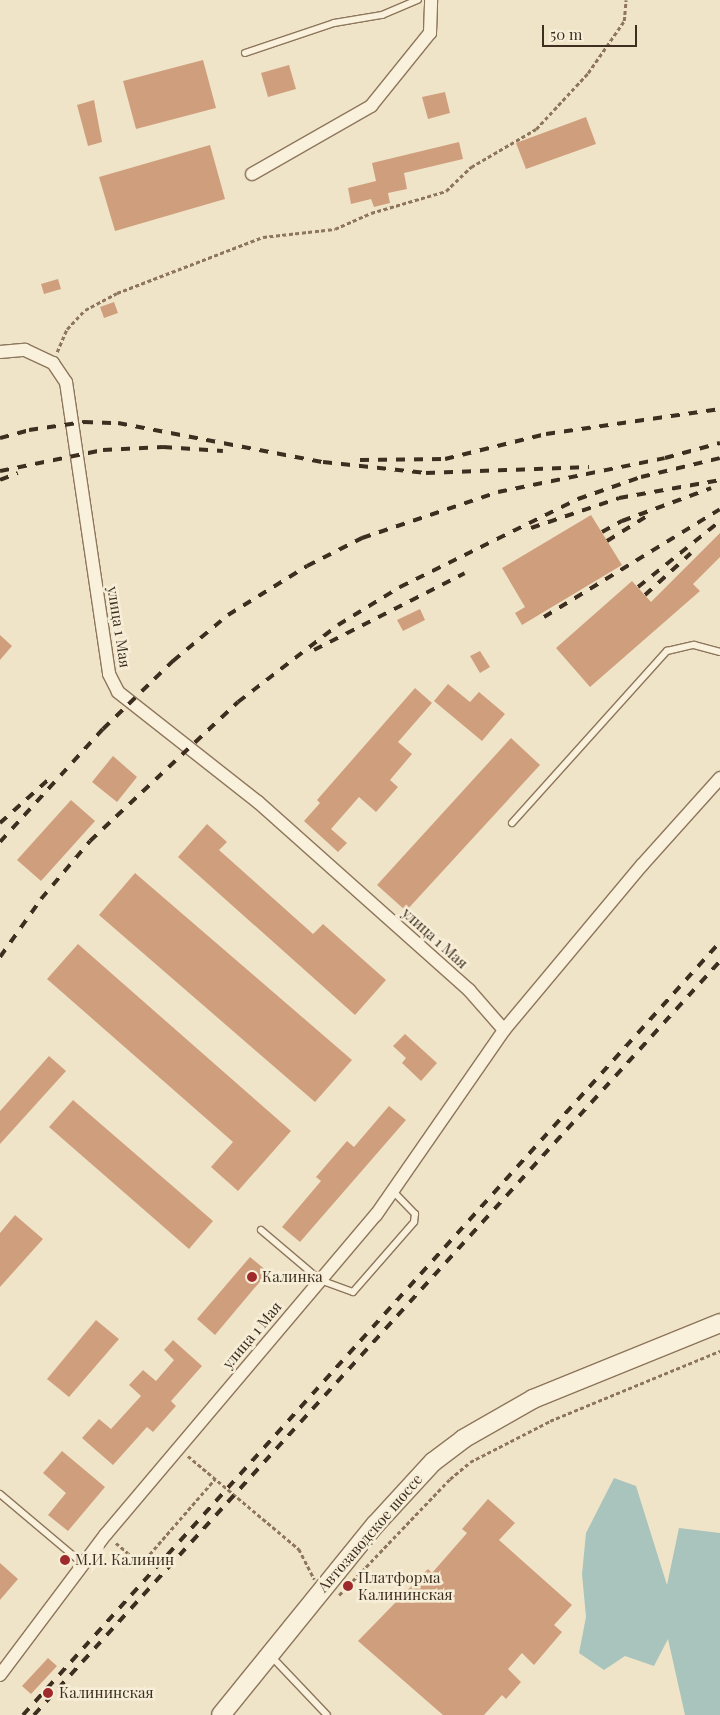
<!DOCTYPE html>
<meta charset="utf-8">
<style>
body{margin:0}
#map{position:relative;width:720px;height:1715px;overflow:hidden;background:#f0e4c8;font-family:"Playfair Display",serif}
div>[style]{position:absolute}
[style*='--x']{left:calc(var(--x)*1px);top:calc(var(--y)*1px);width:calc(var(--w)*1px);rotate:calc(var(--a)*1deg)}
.water>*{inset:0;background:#a9c4bc}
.building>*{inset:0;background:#cf9f7d}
.path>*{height:2.5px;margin-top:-1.25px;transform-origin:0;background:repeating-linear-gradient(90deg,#8d765c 0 4px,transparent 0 6.5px)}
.roads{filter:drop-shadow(1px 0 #8d765c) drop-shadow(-1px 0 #8d765c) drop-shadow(0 1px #8d765c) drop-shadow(0 -1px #8d765c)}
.lane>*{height:6px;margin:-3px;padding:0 3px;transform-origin:3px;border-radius:3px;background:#faf1dc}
.street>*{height:12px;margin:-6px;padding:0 6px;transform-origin:6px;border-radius:6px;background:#faf1dc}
.secondary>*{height:18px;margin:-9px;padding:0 9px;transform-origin:9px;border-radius:9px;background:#faf1dc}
.rail>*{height:4px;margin-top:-2px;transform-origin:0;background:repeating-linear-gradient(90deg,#3d2e20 0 9px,transparent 0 18px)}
.dots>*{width:14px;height:14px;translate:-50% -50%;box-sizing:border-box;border:2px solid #f7eed8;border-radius:50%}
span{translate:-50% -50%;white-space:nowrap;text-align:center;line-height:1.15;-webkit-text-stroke:5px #f7eed8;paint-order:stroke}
.street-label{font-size:15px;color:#3d2e20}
.poi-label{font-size:15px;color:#3d2e20}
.left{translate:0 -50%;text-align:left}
.scale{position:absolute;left:542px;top:25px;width:95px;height:22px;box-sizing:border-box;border:2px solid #3d2e20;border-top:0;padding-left:6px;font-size:15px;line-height:18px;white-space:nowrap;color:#3d2e20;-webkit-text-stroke:4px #f7eed8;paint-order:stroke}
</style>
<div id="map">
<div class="water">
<div style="clip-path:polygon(614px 1478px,636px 1486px,667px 1585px,679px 1528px,720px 1533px,720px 1715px,685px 1715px,668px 1639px,654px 1666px,625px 1656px,604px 1670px,579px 1653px,586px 1617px,582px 1574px,586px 1533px)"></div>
</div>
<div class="building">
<div style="clip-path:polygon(203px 60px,216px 108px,136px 129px,123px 81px)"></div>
<div style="clip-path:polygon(289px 65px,296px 89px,268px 97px,261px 73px)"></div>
<div style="clip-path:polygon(445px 92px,450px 113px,428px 119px,422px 97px)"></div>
<div style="clip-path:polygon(94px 100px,102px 142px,88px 146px,77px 105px)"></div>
<div style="clip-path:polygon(586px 117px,596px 144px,526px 169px,516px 143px)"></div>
<div style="clip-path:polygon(459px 142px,463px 159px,404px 173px,407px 189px,388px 193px,390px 203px,374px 207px,371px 199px,351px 204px,348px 188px,376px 181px,372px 163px)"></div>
<div style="clip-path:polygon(210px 145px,225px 199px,115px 231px,99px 177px)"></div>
<div style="clip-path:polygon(58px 279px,61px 289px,44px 294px,41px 284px)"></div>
<div style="clip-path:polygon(114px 302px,118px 313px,104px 318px,100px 307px)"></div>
<div style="clip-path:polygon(591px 515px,622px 565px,522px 625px,515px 613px,525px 607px,502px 568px)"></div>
<div style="clip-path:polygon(720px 533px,720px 557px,693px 584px,700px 591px,590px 687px,556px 648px,632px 581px,651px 602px)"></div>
<div style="clip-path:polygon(420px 609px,425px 620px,403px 631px,397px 620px)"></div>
<div style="clip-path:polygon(0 635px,12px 646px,0 660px)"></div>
<div style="clip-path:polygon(480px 651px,490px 667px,480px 673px,470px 656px)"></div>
<div style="clip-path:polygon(448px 684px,470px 702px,479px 692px,505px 714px,482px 741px,434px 701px)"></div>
<div style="clip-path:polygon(415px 688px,432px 703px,398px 742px,412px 754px,390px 780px,398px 787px,376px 812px,359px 797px,331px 829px,347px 843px,338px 852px,304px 821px,320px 803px,317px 800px)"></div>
<div style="clip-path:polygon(511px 738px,540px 765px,406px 911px,377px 885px)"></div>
<div style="clip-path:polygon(113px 756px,137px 777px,117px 802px,92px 782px)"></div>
<div style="clip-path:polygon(71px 800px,95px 821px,41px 881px,17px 860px)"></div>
<div style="clip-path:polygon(207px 824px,227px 842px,219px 850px,313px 934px,323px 924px,386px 980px,355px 1015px,178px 857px)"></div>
<div style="clip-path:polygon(135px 873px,352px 1060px,315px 1102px,99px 915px)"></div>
<div style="clip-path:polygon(78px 944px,291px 1131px,238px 1191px,211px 1167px,233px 1142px,47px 979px)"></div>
<div style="clip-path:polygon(405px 1034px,437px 1063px,421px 1081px,402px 1063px,406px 1058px,393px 1046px)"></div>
<div style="clip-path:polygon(49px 1056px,66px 1071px,0 1144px,0 1111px)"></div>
<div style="clip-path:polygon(73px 1100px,213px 1221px,189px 1249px,49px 1127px)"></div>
<div style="clip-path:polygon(389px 1106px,406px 1120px,300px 1242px,282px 1227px,321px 1181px,316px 1177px,347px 1141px,354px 1147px)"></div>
<div style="clip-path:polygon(15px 1215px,43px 1239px,0 1287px,0 1233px)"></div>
<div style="clip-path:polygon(250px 1257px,268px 1272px,215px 1335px,197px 1319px)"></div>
<div style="clip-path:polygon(96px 1320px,119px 1339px,69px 1397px,47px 1379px)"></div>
<div style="clip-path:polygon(173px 1340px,202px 1366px,171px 1401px,176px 1406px,153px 1432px,147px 1427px,113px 1465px,82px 1438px,99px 1419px,111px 1429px,141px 1396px,129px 1385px,143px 1370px,156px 1381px,174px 1360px,164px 1350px)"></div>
<div style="clip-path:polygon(62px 1451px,105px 1487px,68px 1531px,48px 1515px,66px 1493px,43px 1473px)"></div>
<div style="clip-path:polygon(488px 1499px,515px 1523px,499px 1540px,572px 1605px,554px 1625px,562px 1632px,534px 1665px,522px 1653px,508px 1669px,521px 1682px,506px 1699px,502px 1695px,484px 1715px,443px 1715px,358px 1641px,428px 1569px,432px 1573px,467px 1533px,462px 1529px)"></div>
<div style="clip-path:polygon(0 1563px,18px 1579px,0 1600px)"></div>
<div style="clip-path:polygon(48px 1658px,57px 1666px,31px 1694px,22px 1686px)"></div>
</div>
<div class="path">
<div style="--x:57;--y:352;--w:25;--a:-67"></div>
<div style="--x:67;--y:329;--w:26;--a:-47"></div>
<div style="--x:85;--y:310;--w:36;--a:-28"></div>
<div style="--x:117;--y:293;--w:156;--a:-21"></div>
<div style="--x:263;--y:237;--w:72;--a:-6.3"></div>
<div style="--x:335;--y:229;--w:39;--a:-24"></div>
<div style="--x:371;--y:213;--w:78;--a:-16.3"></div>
<div style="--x:446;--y:191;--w:35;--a:-44"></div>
<div style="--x:471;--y:167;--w:75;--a:-30.3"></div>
<div style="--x:536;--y:129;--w:76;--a:-47.1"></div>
<div style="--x:588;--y:73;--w:63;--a:-55.3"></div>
<div style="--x:624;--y:21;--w:21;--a:-85"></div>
<div style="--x:188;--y:1456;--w:145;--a:40"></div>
<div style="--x:299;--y:1549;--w:34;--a:63"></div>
<div style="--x:116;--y:1543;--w:33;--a:40"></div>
<div style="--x:141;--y:1564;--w:113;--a:-49"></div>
<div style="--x:339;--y:1595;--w:161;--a:-46.3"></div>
<div style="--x:450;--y:1479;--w:26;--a:-40"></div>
<div style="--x:470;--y:1462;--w:90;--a:-27.1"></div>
<div style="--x:550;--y:1421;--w:184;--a:-22.4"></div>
</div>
<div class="roads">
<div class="lane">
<div style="--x:245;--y:53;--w:94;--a:-18.6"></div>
<div style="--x:334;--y:23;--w:49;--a:-9.5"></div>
<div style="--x:382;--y:15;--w:39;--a:-23"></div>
<div style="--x:512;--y:823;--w:232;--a:-48"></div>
<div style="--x:667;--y:651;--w:28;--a:-13"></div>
<div style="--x:694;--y:645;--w:27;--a:15"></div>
<div style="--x:261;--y:1230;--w:77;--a:40.3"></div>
<div style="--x:320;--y:1280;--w:35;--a:20"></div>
<div style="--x:353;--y:1292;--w:93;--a:-48.9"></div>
<div style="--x:414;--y:1222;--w:8;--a:-83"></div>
<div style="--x:415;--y:1214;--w:30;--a:-134"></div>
<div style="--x:0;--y:1494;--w:109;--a:40.1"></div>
<div style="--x:271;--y:1656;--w:81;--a:46.5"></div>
</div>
<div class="street">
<div style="--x:252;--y:174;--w:137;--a:-29.7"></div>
<div style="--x:371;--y:106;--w:94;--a:-51.1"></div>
<div style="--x:430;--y:33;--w:33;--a:-88"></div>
<div style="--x:0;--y:352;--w:25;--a:-5"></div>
<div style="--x:25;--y:350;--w:31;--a:25"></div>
<div style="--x:53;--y:363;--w:23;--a:56"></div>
<div style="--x:66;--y:382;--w:295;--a:81.6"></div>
<div style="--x:109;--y:674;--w:20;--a:63"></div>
<div style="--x:118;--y:692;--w:178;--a:38.2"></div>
<div style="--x:258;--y:802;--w:283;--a:41.7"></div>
<div style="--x:469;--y:990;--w:53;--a:48.8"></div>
<div style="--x:0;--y:1675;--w:176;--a:-53.1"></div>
<div style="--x:106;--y:1534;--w:418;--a:-49.8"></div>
<div style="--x:376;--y:1215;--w:225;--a:-55.3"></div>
<div style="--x:504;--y:1030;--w:215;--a:-50.1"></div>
<div style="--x:642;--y:865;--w:117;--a:-48.1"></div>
</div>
<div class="secondary">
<div style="--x:221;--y:1715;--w:245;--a:-51"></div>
<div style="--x:375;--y:1525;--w:86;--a:-47.4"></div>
<div style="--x:433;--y:1462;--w:38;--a:-37"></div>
<div style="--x:463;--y:1439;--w:81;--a:-29.7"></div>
<div style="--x:533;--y:1399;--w:202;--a:-22.1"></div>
</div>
</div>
<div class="rail">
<div style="--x:0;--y:438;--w:30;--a:-15"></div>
<div style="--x:29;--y:430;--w:56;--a:-8.3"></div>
<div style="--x:84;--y:422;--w:34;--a:2"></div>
<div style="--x:118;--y:423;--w:209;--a:10.8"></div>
<div style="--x:323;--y:462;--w:104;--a:6.1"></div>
<div style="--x:426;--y:473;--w:163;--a:-2.1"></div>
<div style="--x:360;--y:460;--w:85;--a:-0.7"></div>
<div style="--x:445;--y:459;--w:104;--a:-13.9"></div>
<div style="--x:546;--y:434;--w:176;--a:-8.2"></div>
<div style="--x:0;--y:471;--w:105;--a:-11.5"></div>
<div style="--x:103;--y:450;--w:60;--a:-2.9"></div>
<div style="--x:163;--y:447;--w:60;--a:3.8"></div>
<div style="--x:0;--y:480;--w:19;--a:-21"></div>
<div style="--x:531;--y:528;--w:93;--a:-18.8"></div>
<div style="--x:619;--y:498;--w:103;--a:-10.1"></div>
<div style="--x:602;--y:532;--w:23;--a:-29"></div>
<div style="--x:622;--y:521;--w:95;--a:-20.3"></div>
<div style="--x:607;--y:541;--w:47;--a:-32"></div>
<div style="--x:638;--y:587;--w:105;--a:-38.8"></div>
<div style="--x:645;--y:595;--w:62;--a:-42.4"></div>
<div style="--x:544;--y:617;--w:206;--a:-31.5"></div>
<div style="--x:314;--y:650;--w:169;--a:-27"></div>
<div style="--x:0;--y:823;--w:64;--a:-41.9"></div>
<div style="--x:0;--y:842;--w:153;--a:-47.7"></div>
<div style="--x:103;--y:729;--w:98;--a:-44.2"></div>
<div style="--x:173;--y:661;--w:72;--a:-39.9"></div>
<div style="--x:228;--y:615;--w:93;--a:-31.8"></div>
<div style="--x:307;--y:566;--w:62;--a:-27"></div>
<div style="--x:362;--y:538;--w:144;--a:-18.7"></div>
<div style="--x:498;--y:492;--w:170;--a:-11.5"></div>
<div style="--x:665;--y:458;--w:57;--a:-15.3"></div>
<div style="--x:0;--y:957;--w:71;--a:-54.7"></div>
<div style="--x:41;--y:899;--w:76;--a:-49.8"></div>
<div style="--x:90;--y:841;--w:203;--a:-43.2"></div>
<div style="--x:238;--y:702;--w:126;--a:-37.6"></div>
<div style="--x:338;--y:625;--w:73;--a:-31.5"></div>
<div style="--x:400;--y:587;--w:199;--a:-26.3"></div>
<div style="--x:578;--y:499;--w:67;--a:-19.2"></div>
<div style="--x:641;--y:477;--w:81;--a:-13.5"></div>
<div style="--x:23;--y:1715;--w:1041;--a:-47.96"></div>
<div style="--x:34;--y:1715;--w:1019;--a:-47.7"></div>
</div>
<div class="dots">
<div style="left:252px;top:1277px;background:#9e2a2b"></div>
<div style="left:65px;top:1560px;background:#9e2a2b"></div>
<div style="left:348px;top:1586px;background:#9e2a2b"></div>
<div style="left:48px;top:1693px;background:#9e2a2b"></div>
</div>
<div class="street-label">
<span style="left:119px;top:627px;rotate:81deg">улица 1 Мая</span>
<span style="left:435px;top:938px;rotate:42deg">улица 1 Мая</span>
<span style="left:252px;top:1335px;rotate:-50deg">улица 1 Мая</span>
<span style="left:370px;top:1533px;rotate:-49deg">Автозаводское шоссе</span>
</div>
<div class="poi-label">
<span class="left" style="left:262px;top:1277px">Калинка</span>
<span class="left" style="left:75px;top:1560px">М.И. Калинин</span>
<span class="left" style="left:358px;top:1586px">Платформа<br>Калининская</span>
<span class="left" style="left:59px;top:1693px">Калининская</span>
</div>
<div class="scale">50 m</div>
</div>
